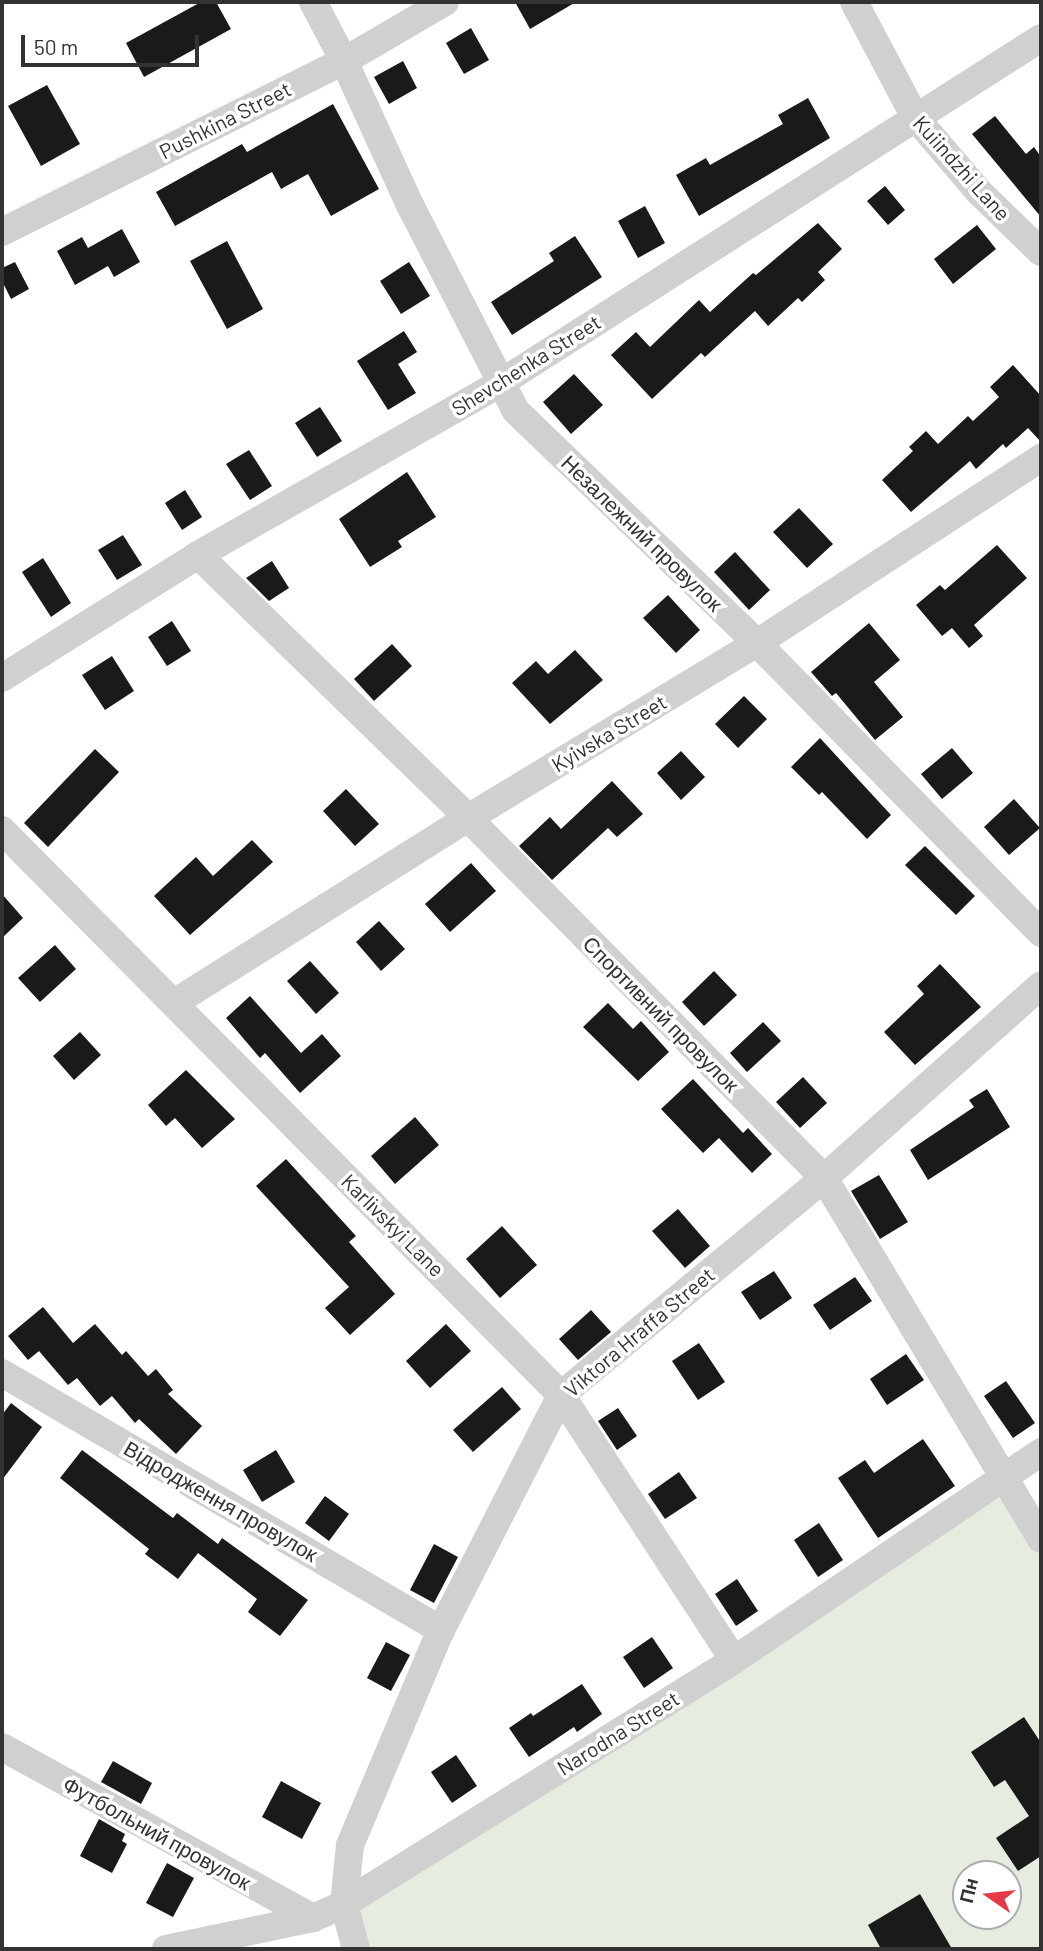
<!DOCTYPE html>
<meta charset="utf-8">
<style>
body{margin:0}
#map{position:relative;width:1043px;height:1951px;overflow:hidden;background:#fff;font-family:Barlow,sans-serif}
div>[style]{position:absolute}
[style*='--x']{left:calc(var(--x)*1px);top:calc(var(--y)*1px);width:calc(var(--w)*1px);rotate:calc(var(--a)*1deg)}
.green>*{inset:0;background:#e6ecdf}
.building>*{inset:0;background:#1a1a1a}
.minor>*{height:28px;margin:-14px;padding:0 14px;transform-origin:14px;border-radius:14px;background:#d0d0d0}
span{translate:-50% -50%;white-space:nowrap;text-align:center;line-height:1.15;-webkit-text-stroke:7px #fff;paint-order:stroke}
.street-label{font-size:21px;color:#333}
.frame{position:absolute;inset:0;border:4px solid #333;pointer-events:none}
.north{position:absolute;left:952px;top:1860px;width:70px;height:70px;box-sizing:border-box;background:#fff;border:2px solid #adadad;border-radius:50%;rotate:284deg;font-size:19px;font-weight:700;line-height:28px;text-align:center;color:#333}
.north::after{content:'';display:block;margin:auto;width:24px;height:32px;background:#e63946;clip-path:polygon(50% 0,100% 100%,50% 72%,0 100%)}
.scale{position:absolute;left:21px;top:35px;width:178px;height:32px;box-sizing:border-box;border:4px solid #333;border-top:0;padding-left:9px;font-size:21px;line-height:24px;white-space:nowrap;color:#333;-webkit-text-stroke:5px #fff;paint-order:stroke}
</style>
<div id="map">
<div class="green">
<div style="clip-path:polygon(evenodd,1004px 1477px,1041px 1539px,1041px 1949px,356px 1949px,344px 1904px,1004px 1477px,966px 1874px,1008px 1874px,1008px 1916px,966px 1916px,966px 1874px)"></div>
</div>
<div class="building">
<div style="clip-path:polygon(201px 2px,216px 2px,231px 29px,144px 77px,126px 43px)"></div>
<div style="clip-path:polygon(515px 2px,576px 2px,530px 29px)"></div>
<div style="clip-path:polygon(471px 28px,489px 60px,464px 74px,446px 43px)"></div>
<div style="clip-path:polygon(403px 61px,417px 88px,389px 104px,374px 77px)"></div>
<div style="clip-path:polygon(47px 85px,80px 144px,41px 166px,8px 106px)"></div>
<div style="clip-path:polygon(808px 98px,830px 138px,699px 216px,676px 175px,706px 158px,710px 165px,783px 124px,778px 115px)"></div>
<div style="clip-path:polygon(333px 104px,379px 189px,331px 216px,308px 174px,281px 189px,272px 172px,175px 226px,156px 192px,242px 144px,247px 152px)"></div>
<div style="clip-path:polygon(995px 116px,1026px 154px,1034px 147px,1041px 157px,1041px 217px,972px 134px)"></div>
<div style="clip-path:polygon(885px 186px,905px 210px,888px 225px,867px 201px)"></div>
<div style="clip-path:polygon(645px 206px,665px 243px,638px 258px,618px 221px)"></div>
<div style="clip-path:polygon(818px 223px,842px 249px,818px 272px,825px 280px,802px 302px,798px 298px,768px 326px,755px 311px,705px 357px,701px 353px,652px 399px,611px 355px,636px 332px,650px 347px,699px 300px,710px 312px,753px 273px,756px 275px)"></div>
<div style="clip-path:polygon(977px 225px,996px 249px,953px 284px,934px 259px)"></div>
<div style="clip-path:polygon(122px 229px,140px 262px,114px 277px,108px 266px,75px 285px,57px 251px,82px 237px,88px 248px)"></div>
<div style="clip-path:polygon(575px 236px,602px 277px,512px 335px,491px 302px,554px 261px,549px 253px)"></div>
<div style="clip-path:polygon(227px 241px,263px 309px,227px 329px,190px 261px)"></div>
<div style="clip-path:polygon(15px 262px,29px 289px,11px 299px,2px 281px,2px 268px)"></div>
<div style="clip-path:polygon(409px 262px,430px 296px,401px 314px,380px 281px)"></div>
<div style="clip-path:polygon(404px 331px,417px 352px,398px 364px,416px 393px,388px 410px,357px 361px)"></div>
<div style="clip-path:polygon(1013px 365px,1041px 396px,1041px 442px,1028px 428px,1006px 448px,1003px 444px,976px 469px,970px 461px,911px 512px,882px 480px,913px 451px,909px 447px,926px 431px,938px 444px,968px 416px,973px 421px,999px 397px,990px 387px)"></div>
<div style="clip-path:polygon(574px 374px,603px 405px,571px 434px,543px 402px)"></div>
<div style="clip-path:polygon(320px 407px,342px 441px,317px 457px,295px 423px)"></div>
<div style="clip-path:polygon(249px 450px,272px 486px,250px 500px,226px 464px)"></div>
<div style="clip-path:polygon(407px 472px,436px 517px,398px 541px,402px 547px,370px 567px,339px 519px)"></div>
<div style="clip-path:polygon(185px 490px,202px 517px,182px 530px,165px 503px)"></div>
<div style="clip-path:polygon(799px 508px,833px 544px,807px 568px,773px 532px)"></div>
<div style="clip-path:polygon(123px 535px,142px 565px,117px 580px,98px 550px)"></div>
<div style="clip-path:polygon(997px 545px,1027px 578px,974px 625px,983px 636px,969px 648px,952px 628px,942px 636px,916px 605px,940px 585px,945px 590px)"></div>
<div style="clip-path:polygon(735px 552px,770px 590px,749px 610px,714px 572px)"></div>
<div style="clip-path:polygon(43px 558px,71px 603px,51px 617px,22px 572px)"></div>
<div style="clip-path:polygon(272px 561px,289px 588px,269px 601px,246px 578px)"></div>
<div style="clip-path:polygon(668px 595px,700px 630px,676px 653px,643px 618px)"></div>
<div style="clip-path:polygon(172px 621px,191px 651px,167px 666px,148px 637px)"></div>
<div style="clip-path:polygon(869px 623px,900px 660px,874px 682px,903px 717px,875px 740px,836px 693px,832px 696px,811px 672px)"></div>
<div style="clip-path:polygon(392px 644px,412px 666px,374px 701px,354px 679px)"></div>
<div style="clip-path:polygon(575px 650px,603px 680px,550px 724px,512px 683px,536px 661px,548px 674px)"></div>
<div style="clip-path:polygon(112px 656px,134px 691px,105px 710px,82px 675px)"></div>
<div style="clip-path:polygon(744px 696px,767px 719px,738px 748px,715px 724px)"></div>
<div style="clip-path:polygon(820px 738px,891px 815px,867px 839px,822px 792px,819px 795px,791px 767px)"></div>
<div style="clip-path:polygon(952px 748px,973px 773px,942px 799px,921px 774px)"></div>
<div style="clip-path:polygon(95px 749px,119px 772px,48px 847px,24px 823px)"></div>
<div style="clip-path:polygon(681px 751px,705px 777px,681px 800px,657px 773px)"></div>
<div style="clip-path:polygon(612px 781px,643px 814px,617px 837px,608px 828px,552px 880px,519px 846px,550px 817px,561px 829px)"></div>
<div style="clip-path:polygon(346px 789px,379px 824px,355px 846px,323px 811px)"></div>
<div style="clip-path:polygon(1014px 799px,1040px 828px,1009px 855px,984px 827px)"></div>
<div style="clip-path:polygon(252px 840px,273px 862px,190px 935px,154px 896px,196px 857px,213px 876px)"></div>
<div style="clip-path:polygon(925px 846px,975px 896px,956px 915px,905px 865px)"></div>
<div style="clip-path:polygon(471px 863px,496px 891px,450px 932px,425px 904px)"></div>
<div style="clip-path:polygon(2px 894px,23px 918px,2px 938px)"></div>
<div style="clip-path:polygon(379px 921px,405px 949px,381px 971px,356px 942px)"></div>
<div style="clip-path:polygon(55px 945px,76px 969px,40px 1002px,18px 978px)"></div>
<div style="clip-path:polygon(310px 961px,339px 993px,316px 1014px,287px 981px)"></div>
<div style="clip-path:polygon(940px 964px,981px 1007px,915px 1065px,884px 1032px,924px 994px,917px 986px)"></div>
<div style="clip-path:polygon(714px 971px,737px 995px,704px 1026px,682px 1002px)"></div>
<div style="clip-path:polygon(250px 996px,301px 1053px,322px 1034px,341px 1056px,300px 1093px,265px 1053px,260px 1058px,226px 1018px)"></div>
<div style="clip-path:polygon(608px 1003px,633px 1029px,641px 1021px,669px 1052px,638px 1081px,583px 1027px)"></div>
<div style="clip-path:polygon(763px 1022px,781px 1041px,747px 1072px,730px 1053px)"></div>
<div style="clip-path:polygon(80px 1032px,101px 1055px,74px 1080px,53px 1056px)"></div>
<div style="clip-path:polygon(186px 1070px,235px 1119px,202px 1148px,175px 1118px,166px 1126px,148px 1105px)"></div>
<div style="clip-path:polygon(803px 1077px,827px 1103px,800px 1128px,776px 1102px)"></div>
<div style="clip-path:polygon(693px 1079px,743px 1133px,748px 1128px,772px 1154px,752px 1173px,719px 1138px,703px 1153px,661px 1109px)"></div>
<div style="clip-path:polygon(987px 1089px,1010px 1127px,928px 1180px,910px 1150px,974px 1107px,969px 1100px)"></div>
<div style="clip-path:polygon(415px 1117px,439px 1145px,395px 1184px,371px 1156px)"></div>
<div style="clip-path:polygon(286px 1159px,356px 1236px,349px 1242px,395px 1294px,350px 1335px,325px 1308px,349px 1287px,256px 1186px)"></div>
<div style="clip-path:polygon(879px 1175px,908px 1222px,880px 1239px,851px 1191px)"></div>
<div style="clip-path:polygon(678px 1209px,710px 1246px,685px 1268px,652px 1231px)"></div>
<div style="clip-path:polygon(502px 1226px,537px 1265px,500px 1298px,466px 1259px)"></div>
<div style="clip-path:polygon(774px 1271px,792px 1298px,760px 1320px,741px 1292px)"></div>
<div style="clip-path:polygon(855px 1277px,872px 1301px,830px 1330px,813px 1305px)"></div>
<div style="clip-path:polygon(43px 1307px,73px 1343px,95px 1324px,122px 1355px,126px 1351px,148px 1376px,156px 1369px,173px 1390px,168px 1394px,202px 1426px,176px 1454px,139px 1419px,135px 1423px,112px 1396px,100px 1406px,77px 1378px,68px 1385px,39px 1351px,28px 1360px,8px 1336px)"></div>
<div style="clip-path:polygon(591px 1310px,611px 1332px,578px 1360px,559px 1339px)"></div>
<div style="clip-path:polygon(446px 1324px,471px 1351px,430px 1388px,406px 1361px)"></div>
<div style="clip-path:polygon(699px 1343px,725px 1382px,698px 1400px,672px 1361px)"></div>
<div style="clip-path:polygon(906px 1354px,924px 1380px,887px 1405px,870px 1379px)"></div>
<div style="clip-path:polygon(1006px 1381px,1035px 1423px,1013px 1438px,984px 1396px)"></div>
<div style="clip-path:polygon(502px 1387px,521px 1409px,473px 1452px,453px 1430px)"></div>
<div style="clip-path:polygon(11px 1403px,42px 1427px,2px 1480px,2px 1415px)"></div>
<div style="clip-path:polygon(618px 1408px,637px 1436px,617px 1450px,598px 1421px)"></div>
<div style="clip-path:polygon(923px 1439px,955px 1486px,878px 1538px,838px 1478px,865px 1460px,874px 1473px)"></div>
<div style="clip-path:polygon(82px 1450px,173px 1518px,177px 1513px,218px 1544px,222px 1538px,308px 1600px,280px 1636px,248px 1612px,257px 1599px,198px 1553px,178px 1579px,145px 1554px,149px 1549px,60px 1478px)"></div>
<div style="clip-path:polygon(276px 1450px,295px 1482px,262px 1502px,243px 1470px)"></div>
<div style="clip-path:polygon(679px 1472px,697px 1498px,665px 1519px,648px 1494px)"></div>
<div style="clip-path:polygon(325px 1496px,349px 1514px,329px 1541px,305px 1523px)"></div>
<div style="clip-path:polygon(819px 1523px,843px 1560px,818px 1577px,794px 1540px)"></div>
<div style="clip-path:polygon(434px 1544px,458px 1557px,434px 1603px,410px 1590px)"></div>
<div style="clip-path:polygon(737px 1579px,758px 1611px,736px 1626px,715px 1594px)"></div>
<div style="clip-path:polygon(652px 1637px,673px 1668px,644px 1688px,623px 1657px)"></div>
<div style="clip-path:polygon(386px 1642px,410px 1655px,391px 1691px,367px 1678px)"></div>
<div style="clip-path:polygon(582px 1684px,602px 1714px,577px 1732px,574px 1727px,529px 1757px,509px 1728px,531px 1713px,533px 1716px)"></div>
<div style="clip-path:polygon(1024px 1717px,1041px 1743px,1041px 1856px,1018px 1871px,996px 1838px,1029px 1816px,1005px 1780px,994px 1787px,971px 1752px)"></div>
<div style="clip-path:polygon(456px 1755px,477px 1786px,452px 1803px,431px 1772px)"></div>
<div style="clip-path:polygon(113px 1761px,152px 1783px,141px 1804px,101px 1782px)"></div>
<div style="clip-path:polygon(281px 1781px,321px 1803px,302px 1839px,262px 1817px)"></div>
<div style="clip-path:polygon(99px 1819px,125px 1834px,122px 1841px,127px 1844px,112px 1873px,80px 1856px)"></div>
<div style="clip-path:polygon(167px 1863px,194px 1878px,173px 1917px,146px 1903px)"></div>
<div style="clip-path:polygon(920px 1894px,952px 1949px,881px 1949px,868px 1925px)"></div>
</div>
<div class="minor">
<div style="--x:313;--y:2;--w:67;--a:62.3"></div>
<div style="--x:344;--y:61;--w:158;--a:65.4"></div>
<div style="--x:410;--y:205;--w:232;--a:62.8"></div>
<div style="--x:516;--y:411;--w:335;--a:43.9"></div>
<div style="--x:757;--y:643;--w:406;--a:45.6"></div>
<div style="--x:854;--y:2;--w:130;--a:62.1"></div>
<div style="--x:915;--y:117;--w:99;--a:49.5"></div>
<div style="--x:979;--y:192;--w:86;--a:44.1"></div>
<div style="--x:2;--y:232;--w:382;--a:-26.6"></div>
<div style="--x:344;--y:61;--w:117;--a:-30.3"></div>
<div style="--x:198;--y:555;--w:377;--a:44.2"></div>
<div style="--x:468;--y:818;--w:506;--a:45.32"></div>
<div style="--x:824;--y:1178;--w:421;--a:59"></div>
<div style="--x:2;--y:678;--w:231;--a:-32.1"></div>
<div style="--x:198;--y:555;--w:350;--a:-29.6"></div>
<div style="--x:502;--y:382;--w:639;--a:-32.55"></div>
<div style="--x:2;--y:830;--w:795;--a:45.31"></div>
<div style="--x:561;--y:1395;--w:316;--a:56.9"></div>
<div style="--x:174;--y:1003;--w:347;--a:-32.2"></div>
<div style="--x:468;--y:818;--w:338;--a:-31.2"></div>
<div style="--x:757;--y:643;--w:339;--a:-33.1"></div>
<div style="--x:2;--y:1373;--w:509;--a:30.35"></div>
<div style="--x:2;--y:1747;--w:355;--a:28.8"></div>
<div style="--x:166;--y:1949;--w:150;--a:-11.9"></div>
<div style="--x:313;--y:1918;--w:34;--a:-24"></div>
<div style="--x:344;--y:1904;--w:460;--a:-32"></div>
<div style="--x:734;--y:1660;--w:371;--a:-34.1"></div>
<div style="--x:356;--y:1949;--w:47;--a:-104.9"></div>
<div style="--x:344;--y:1904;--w:59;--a:-84.2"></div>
<div style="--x:350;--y:1845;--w:233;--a:-67.1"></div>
<div style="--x:441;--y:1630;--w:264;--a:-62.9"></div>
<div style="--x:561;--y:1395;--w:341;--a:-39.5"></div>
<div style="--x:824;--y:1178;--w:290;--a:-41.6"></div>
</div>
<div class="street-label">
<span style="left:225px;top:120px;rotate:-27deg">Pushkina Street</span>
<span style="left:962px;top:168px;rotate:48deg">Kuiindzhi Lane</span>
<span style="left:526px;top:365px;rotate:-32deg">Shevchenka Street</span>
<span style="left:642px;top:533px;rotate:44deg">Незалежний провулок</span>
<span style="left:609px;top:733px;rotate:-31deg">Kyivska Street</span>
<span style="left:661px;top:1014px;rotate:45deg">Спортивний провулок</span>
<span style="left:393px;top:1225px;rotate:45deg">Karlіvskyi Lane</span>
<span style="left:639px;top:1332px;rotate:-40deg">Viktora Hraffa Street</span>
<span style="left:221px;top:1501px;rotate:30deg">Відродження провулок</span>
<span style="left:618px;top:1733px;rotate:-32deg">Narodna Street</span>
<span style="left:157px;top:1833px;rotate:29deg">Футбольний провулок</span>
</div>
<div class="frame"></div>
<div class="north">Пн</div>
<div class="scale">50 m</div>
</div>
